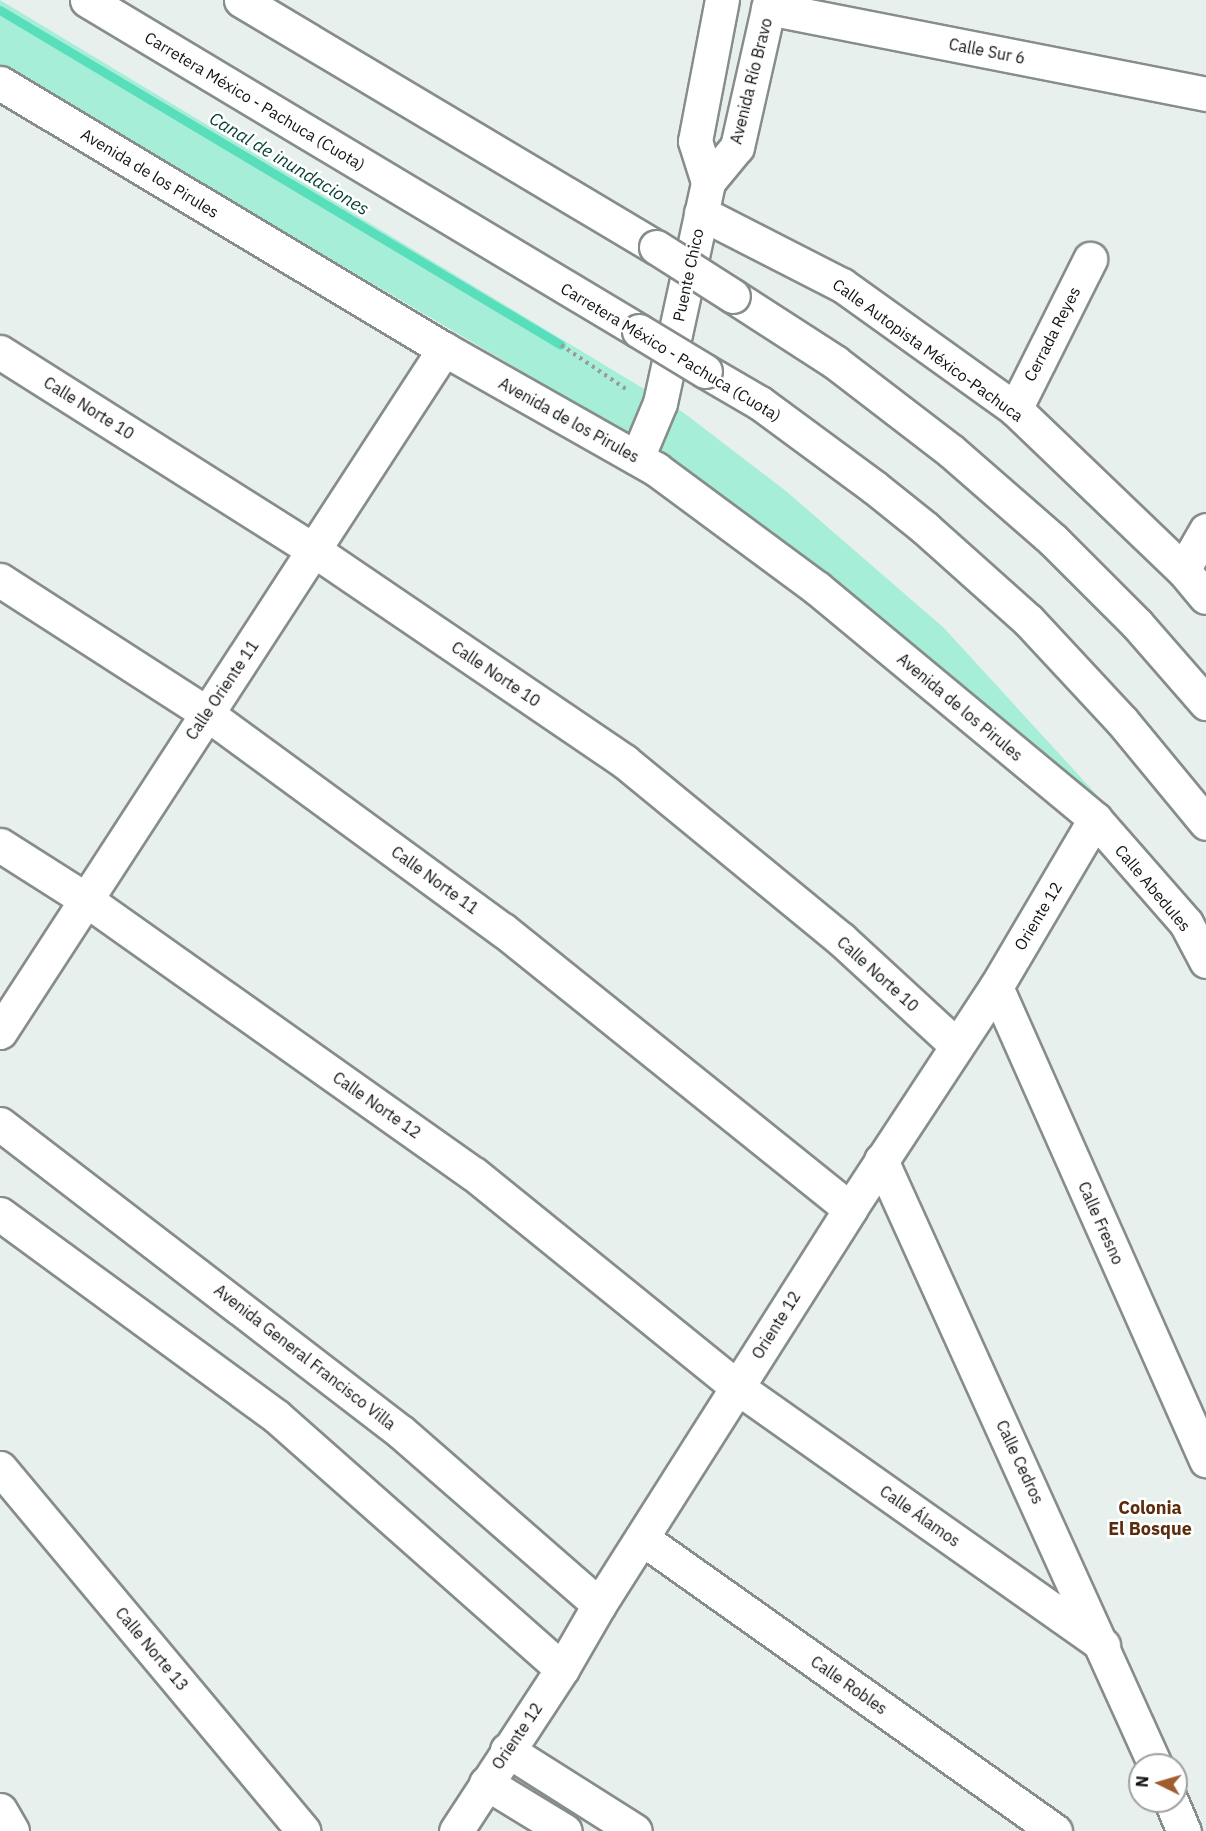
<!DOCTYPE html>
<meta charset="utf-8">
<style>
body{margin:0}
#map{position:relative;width:1206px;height:1831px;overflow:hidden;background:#e8f0ed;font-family:"IBM Plex Sans",sans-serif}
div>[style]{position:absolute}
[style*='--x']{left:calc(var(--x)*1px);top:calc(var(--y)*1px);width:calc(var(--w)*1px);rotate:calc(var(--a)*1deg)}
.green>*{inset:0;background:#a7eed8}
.stream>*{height:9px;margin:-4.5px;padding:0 4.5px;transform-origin:4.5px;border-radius:4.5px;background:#59debb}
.path>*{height:4px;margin-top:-2px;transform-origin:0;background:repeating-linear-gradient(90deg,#979d9b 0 3px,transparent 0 7.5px)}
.roads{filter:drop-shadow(2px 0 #868d8a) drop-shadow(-2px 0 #868d8a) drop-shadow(0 2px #868d8a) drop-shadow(0 -2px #868d8a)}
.minor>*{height:33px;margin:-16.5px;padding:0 16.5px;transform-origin:16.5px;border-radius:16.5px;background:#fff}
.highway>*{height:33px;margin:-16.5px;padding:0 16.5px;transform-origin:16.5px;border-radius:16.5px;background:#fff}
.bridges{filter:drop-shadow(2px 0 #868d8a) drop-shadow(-2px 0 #868d8a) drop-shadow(0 2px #868d8a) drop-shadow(0 -2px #868d8a)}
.highway-bridge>*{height:33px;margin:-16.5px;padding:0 16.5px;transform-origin:16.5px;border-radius:16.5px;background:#fff}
span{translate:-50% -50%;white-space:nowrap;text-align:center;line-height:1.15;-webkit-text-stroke:5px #fff;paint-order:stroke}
.street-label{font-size:16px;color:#101312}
.water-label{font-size:18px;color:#013f32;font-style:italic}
.neighbourhood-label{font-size:18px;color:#5a2c0c;font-weight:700}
.north{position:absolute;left:1128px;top:1753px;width:60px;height:60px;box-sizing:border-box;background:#fff;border:2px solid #9fa1a0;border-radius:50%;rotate:275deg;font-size:16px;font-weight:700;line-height:24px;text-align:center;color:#101312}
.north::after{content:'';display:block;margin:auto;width:21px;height:27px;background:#a15c2f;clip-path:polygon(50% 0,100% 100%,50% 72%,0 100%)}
</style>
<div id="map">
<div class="green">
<div style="clip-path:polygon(0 0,684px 413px,786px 491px,944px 628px,1128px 829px,836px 588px,673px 460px,0 65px)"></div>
</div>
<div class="stream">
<div style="--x:0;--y:10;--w:653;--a:30.84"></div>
</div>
<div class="path">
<div style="--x:561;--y:345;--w:82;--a:34.1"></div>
</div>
<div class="roads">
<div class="minor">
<div style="--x:768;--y:8;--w:446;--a:11.1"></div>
<div style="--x:0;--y:83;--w:518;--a:30.93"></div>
<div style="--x:444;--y:349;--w:244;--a:29.5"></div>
<div style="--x:656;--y:469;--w:200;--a:36.5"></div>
<div style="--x:817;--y:588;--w:361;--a:39.7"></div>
<div style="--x:1095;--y:819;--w:138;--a:48.8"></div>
<div style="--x:1186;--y:923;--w:43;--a:62.2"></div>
<div style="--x:708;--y:182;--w:43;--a:-107.6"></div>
<div style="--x:695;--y:141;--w:144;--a:-79.2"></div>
<div style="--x:701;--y:213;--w:158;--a:27.1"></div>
<div style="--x:842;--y:285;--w:213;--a:35.6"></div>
<div style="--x:1015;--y:409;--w:233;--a:43.8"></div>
<div style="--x:1183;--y:570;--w:35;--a:50"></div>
<div style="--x:0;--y:352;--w:373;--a:32.3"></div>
<div style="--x:315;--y:551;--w:374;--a:34.2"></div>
<div style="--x:624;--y:761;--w:281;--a:39.4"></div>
<div style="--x:841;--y:939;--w:156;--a:42.7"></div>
<div style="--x:1015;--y:409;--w:168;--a:-63.4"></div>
<div style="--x:637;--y:458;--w:60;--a:-67.3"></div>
<div style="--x:660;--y:403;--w:226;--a:-77.7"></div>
<div style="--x:708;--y:182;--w:45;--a:-50.4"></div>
<div style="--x:737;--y:147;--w:151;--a:-77.3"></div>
<div style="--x:1183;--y:570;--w:46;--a:-60.1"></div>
<div style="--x:0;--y:580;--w:245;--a:32.8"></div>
<div style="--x:206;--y:713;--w:368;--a:36.2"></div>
<div style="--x:503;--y:930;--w:445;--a:38.8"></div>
<div style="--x:0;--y:845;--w:101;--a:32.4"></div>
<div style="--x:85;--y:899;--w:476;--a:35.3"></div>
<div style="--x:474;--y:1174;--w:338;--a:39"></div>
<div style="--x:737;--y:1387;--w:448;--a:35.2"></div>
<div style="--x:996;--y:987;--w:518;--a:66.06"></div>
<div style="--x:0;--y:1032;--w:815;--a:-56.97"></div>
<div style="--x:0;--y:1124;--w:506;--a:37.53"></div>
<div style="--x:401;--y:1432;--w:263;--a:41.1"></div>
<div style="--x:881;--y:1160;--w:664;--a:65.63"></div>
<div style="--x:0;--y:1214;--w:342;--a:36.2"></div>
<div style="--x:276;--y:1416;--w:382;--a:41.5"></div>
<div style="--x:0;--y:1468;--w:473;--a:50.1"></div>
<div style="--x:643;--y:1539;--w:505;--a:35.33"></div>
<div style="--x:507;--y:1750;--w:151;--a:32.3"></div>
<div style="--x:486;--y:1783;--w:92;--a:31.3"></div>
<div style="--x:1171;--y:1801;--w:33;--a:67"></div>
<div style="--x:0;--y:1810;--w:24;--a:60"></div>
<div style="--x:456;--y:1831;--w:194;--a:-56.8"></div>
<div style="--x:562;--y:1669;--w:74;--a:-60"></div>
<div style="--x:599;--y:1605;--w:469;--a:-57.6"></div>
<div style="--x:850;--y:1209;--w:266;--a:-56.7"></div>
<div style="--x:996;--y:987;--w:195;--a:-59.5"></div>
</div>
<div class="highway">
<div style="--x:87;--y:0;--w:644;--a:30.95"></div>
<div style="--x:241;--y:0;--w:483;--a:30.8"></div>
<div style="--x:733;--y:296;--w:121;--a:32.9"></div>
<div style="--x:835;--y:362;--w:146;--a:37.5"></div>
<div style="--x:951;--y:451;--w:135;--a:41.1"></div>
<div style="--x:1053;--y:540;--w:119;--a:45"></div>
<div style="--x:1137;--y:624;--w:105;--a:48.9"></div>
<div style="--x:705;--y:371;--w:64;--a:30.2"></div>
<div style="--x:760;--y:403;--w:142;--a:36.4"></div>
<div style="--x:874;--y:487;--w:65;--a:38.8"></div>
<div style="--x:925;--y:528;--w:138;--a:41.8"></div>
<div style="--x:1028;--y:620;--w:138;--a:47.1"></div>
<div style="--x:1122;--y:721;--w:132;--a:50.5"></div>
</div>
</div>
<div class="bridges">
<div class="highway-bridge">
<div style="--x:656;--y:247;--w:91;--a:32.5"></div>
<div style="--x:639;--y:331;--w:77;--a:31.2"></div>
</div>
</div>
<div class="street-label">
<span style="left:987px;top:51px;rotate:11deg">Calle Sur 6</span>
<span style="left:751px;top:81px;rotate:-76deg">Avenida Río Bravo</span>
<span style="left:255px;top:101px;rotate:31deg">Carretera México - Pachuca (Cuota)</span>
<span style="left:150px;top:173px;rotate:31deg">Avenida de los Pirules</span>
<span style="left:688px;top:275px;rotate:-78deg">Puente Chico</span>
<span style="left:1052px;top:334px;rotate:-63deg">Cerrada Reyes</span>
<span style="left:928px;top:350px;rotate:36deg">Calle Autopista México-Pachuca</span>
<span style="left:671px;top:352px;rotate:31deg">Carretera México - Pachuca (Cuota)</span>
<span style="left:89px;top:408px;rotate:32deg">Calle Norte 10</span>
<span style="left:569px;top:420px;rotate:29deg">Avenida de los Pirules</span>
<span style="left:496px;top:674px;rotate:34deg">Calle Norte 10</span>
<span style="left:222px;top:690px;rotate:-56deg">Calle Oriente 11</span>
<span style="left:960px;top:707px;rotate:40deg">Avenida de los Pirules</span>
<span style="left:435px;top:880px;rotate:36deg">Calle Norte 11</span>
<span style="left:1153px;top:888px;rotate:50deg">Calle Abedules</span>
<span style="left:1038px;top:916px;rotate:-59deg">Oriente 12</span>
<span style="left:878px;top:974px;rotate:42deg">Calle Norte 10</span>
<span style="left:377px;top:1105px;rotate:35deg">Calle Norte 12</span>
<span style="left:1101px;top:1223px;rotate:66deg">Calle Fresno</span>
<span style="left:776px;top:1325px;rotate:-58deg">Oriente 12</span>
<span style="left:305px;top:1357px;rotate:38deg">Avenida General Francisco Villa</span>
<span style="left:1020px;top:1462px;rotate:65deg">Calle Cedros</span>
<span style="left:920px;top:1516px;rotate:35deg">Calle Álamos</span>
<span style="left:152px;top:1649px;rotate:50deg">Calle Norte 13</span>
<span style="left:849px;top:1685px;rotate:35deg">Calle Robles</span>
<span style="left:517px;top:1736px;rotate:-56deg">Oriente 12</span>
</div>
<div class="water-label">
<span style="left:289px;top:164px;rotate:31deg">Canal de inundaciones</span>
</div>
<div class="neighbourhood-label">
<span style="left:1150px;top:1519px">Colonia<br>El Bosque</span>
</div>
<div class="north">N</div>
</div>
